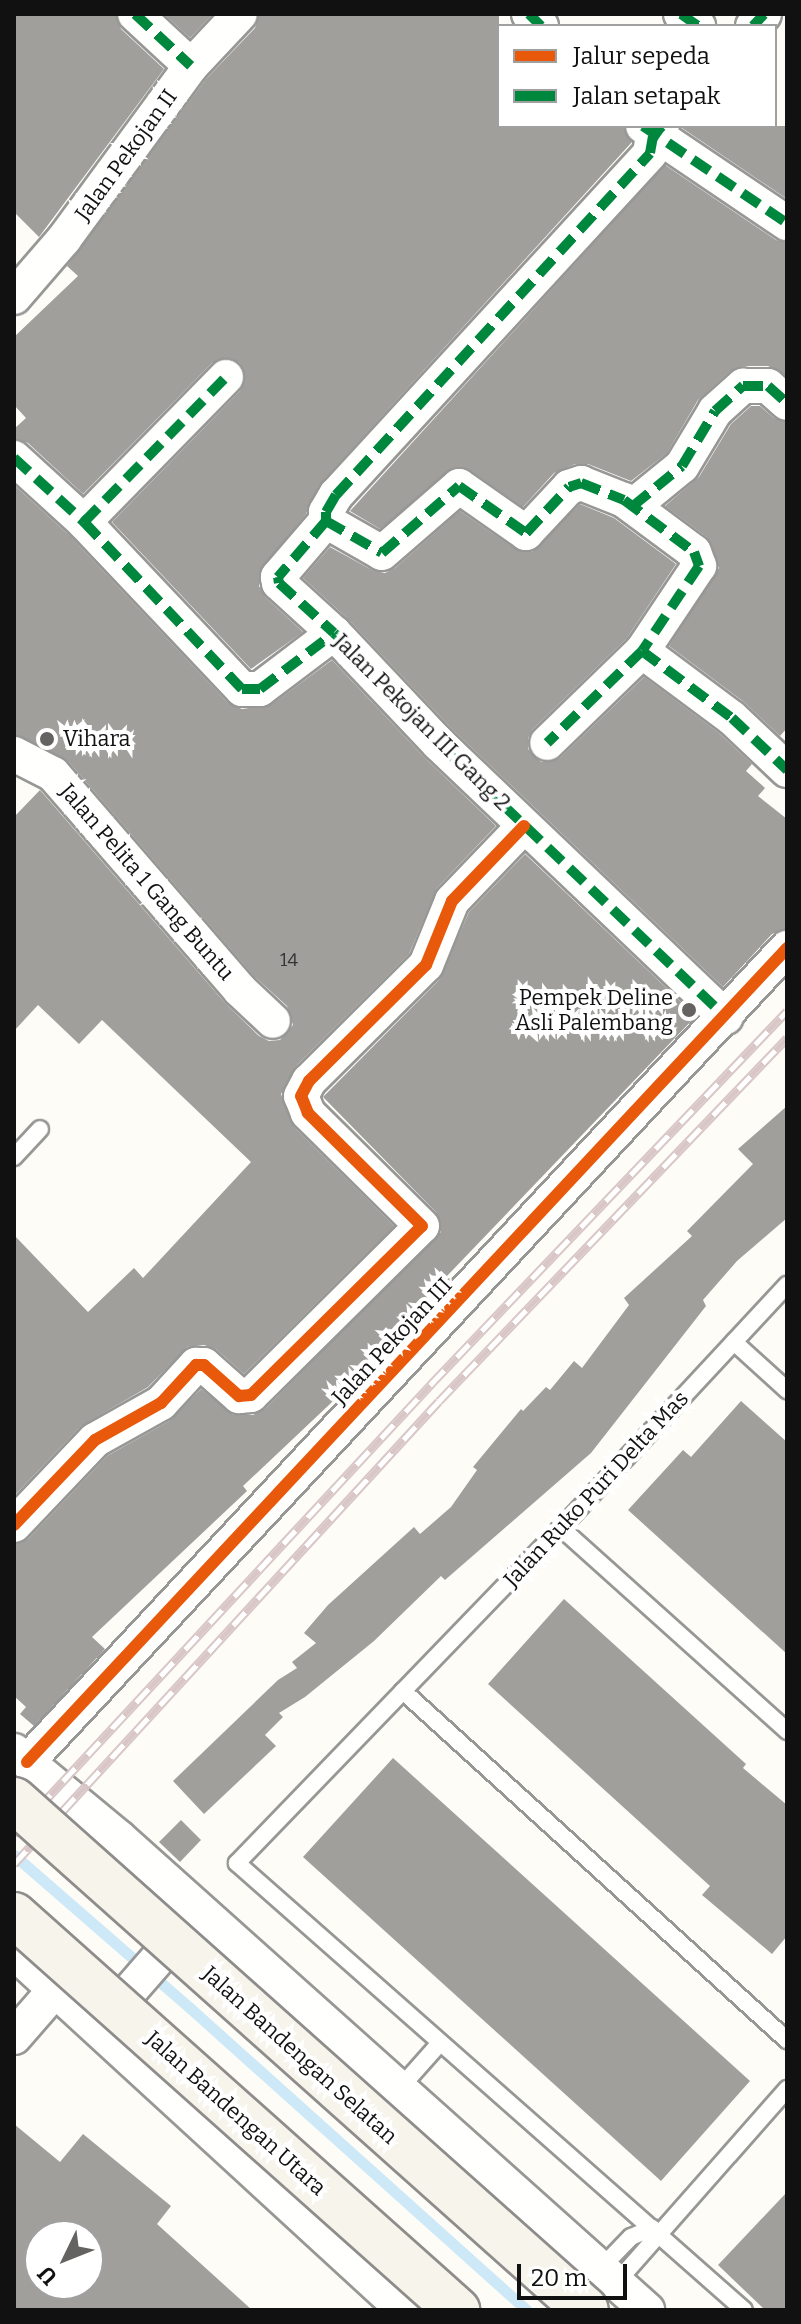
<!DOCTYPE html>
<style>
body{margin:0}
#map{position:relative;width:801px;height:2324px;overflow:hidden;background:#fdfcf7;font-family:Bitter,serif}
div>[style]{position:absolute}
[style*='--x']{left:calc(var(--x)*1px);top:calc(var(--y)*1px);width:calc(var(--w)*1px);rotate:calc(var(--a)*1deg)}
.stream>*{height:11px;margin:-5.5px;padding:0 5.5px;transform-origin:5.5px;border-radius:5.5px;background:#cde8f7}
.building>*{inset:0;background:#a19f9c}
.roads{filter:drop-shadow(2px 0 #979795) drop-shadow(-2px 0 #979795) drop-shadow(0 2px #979795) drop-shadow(0 -2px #979795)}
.lane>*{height:16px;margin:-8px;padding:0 8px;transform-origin:8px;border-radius:8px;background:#fffffe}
.street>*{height:34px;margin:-17px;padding:0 17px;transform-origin:17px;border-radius:17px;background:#fffffe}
.rail>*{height:9px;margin-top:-4.5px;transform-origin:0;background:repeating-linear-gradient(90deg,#fff 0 18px,#d9c6c7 0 36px);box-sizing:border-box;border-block:2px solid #d9c6c7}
.bridges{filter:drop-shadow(2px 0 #8e8d8b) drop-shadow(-2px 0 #8e8d8b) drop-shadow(0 2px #8e8d8b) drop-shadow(0 -2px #8e8d8b)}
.secondary-bridge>*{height:44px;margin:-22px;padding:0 22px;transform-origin:22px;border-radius:22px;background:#f6f4eb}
.quiet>*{height:10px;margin-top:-5px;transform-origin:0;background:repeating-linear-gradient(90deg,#00873e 0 20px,transparent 0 30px)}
.cycleway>*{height:12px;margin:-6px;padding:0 6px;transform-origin:6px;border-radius:6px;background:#e8590c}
.dots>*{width:22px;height:22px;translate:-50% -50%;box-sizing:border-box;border:4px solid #fff;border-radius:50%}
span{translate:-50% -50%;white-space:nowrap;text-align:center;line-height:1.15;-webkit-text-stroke:8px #fff;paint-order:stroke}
.number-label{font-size:18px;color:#353434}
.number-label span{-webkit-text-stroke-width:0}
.street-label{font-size:22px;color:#111}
.poi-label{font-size:22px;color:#111}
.left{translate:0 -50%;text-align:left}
.right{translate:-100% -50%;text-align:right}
.frame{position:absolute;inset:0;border:16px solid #111;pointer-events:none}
.legend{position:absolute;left:497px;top:24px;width:280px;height:104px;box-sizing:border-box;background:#fff;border:2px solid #a0a0a0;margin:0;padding:10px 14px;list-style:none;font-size:24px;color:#111}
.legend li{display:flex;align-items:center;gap:16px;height:40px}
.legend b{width:40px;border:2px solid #a0a0a0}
.north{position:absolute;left:24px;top:2220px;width:80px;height:80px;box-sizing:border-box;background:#fff;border:2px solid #a0a0a0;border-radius:50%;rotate:227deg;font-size:22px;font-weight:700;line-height:32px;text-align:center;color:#111}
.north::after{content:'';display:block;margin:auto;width:28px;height:36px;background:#646362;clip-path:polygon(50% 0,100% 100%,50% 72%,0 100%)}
.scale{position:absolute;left:517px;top:2264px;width:110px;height:36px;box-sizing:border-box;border:4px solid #111;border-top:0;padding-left:10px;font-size:24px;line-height:28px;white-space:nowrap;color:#111;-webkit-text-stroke:6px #fff;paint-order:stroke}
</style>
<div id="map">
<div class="stream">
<div style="--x:14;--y:1855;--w:233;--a:41"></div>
<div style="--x:190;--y:2008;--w:452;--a:41.9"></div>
</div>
<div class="building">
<div style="clip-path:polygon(14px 14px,116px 14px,121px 29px,164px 69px,39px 237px,14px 212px)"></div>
<div style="clip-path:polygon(164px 14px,213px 14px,190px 38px)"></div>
<div style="clip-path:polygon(259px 14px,499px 14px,499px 126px,623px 126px,632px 142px,319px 485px,306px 514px,259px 572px,259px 586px,265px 597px,303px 632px,251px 669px,112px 522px,240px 391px,245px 381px,240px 363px,230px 358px,212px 363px,83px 494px,28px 443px,14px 439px,14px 429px,26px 418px,14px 405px,14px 337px,78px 276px,67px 266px,206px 79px,255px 28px)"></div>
<div style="clip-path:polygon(681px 126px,787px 126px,787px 199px,682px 128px)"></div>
<div style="clip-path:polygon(665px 165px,776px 240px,787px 243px,787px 376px,768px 366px,743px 366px,730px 371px,698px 400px,667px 453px,631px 481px,588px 464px,575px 464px,554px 473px,523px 507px,470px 470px,454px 467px,380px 529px,350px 511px)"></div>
<div style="clip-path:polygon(751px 406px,760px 406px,774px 418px,787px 422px,787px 728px,780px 736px,744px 702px,669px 646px,719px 568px,707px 537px,665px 506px,699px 477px,731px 424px)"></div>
<div style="clip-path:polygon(14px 485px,70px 536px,228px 703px,242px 709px,271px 705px,332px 660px,425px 758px,496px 826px,437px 888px,409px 954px,295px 1067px,281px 1094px,294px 1127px,394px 1226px,244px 1374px,216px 1349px,204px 1345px,187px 1347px,148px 1387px,81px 1426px,14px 1496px,14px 1235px,88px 1312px,134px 1268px,143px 1278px,251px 1162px,102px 1020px,79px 1044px,38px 1005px,14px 1031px,14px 817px,40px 790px,225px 1003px,259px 1036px,269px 1041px,280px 1040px,293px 1025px,287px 1006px,254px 976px,68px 761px,14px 734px)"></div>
<div style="clip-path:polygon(580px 504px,614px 518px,676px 564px,627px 638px,533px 729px,528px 738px,528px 749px,541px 762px,560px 758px,644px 677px,719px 733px,752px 764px,746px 771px,765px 788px,758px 796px,787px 819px,787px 929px,772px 934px,723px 987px,453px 730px,348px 619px,303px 578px,330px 547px,372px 570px,385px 573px,395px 568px,460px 511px,515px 549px,532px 552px)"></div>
<div style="clip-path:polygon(525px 854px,696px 1016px,447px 1276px,450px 1279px,424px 1302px,331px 1403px,243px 1486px,247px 1491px,92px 1637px,105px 1649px,34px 1726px,20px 1714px,26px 1707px,14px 1696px,14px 1544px,28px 1539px,107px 1456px,171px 1420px,201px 1389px,233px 1415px,253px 1415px,265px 1409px,441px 1232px,441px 1222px,436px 1212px,323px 1097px,440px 979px,469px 912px)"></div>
<div style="clip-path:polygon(787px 1106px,787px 1218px,737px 1261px,703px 1300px,706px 1306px,591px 1453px,445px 1580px,441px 1576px,374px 1641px,305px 1697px,279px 1713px,283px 1717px,265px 1735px,276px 1746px,204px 1814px,173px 1781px,278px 1680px,297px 1668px,292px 1662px,316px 1643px,304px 1633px,328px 1605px,414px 1527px,420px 1534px,451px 1507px,477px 1470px,473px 1467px,521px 1409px,523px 1411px,546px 1387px,550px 1390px,574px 1361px,582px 1368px,629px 1305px,624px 1298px,692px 1236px,687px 1231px,753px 1164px,738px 1149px)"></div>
<div style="clip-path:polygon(741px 1401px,787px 1442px,787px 1654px,628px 1510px,683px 1450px,691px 1457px)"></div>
<div style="clip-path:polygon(564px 1599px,746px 1764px,743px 1768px,787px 1805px,787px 1936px,772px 1954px,702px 1895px,710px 1886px,488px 1684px)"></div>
<div style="clip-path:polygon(393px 1758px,750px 2081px,661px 2181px,303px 1857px)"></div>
<div style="clip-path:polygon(181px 1820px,201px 1840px,180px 1862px,159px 1842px)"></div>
<div style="clip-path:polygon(evenodd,14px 2124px,60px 2162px,83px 2134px,171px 2206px,157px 2224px,252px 2310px,14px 2310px,14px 2124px,40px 2236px,88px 2236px,88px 2284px,40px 2284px,40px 2236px)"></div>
<div style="clip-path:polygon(787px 2192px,787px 2310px,765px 2310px,718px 2265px)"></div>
</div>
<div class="roads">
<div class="lane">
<div style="--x:14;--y:1157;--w:38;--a:-47"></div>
<div style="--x:734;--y:1342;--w:72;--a:42.2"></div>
<div style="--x:561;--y:1528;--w:304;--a:41.9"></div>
<div style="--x:403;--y:1691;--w:519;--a:42.27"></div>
<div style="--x:400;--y:2088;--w:60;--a:-48.4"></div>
<div style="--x:600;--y:2269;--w:45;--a:-45.9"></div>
<div style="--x:631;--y:2237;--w:23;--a:-23"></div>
<div style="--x:616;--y:2283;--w:259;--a:-48.6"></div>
<div style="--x:744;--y:2310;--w:676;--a:-138.6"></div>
<div style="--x:237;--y:1863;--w:466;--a:-46"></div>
<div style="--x:561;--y:1528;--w:332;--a:-47.1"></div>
</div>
<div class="street">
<div style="--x:135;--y:14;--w:76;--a:42.9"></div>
<div style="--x:529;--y:14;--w:17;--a:45"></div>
<div style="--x:681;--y:14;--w:21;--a:35"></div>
<div style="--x:753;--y:26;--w:16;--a:-47"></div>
<div style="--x:643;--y:126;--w:174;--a:34"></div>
<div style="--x:14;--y:297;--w:77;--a:-49.2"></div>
<div style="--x:64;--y:239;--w:215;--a:-53.7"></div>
<div style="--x:191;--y:66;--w:71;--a:-46.7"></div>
<div style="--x:14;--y:458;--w:95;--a:42.4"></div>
<div style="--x:84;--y:522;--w:230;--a:46.6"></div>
<div style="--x:242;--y:689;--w:18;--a:0"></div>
<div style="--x:260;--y:689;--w:93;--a:-37.1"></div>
<div style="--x:633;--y:506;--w:63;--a:-39.2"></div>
<div style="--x:682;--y:466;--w:64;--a:-59"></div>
<div style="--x:715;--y:411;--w:38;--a:-42"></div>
<div style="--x:743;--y:386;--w:25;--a:0"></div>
<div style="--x:768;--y:386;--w:25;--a:42"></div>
<div style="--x:326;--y:521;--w:64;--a:29.7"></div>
<div style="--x:382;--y:553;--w:102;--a:-41"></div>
<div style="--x:459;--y:486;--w:82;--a:35"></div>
<div style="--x:526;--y:533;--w:63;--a:-46.9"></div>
<div style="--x:569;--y:487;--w:13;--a:-18"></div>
<div style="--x:581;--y:483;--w:46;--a:21.6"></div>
<div style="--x:624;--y:500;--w:87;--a:36.6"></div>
<div style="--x:694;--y:552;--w:15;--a:70"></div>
<div style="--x:699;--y:566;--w:102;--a:123.8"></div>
<div style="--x:642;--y:651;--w:132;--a:135.9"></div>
<div style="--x:326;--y:521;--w:74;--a:130.6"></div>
<div style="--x:278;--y:577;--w:6;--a:81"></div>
<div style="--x:279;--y:583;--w:74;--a:42.3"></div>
<div style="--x:334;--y:633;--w:153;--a:46.6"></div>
<div style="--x:439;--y:744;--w:396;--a:43.6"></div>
<div style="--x:326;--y:521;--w:9;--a:-90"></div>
<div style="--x:326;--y:512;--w:20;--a:-60"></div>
<div style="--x:336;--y:495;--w:464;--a:-47.4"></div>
<div style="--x:650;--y:153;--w:17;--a:-80"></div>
<div style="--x:653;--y:136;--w:13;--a:-48"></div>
<div style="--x:84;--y:522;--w:203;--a:-45.6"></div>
<div style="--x:642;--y:651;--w:112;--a:36.7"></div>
<div style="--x:732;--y:718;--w:76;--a:43.4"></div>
<div style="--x:14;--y:754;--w:44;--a:27.1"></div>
<div style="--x:53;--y:774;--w:286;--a:49.1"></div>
<div style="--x:240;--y:990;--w:45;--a:43.2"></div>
<div style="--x:14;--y:1525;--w:117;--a:-46.4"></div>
<div style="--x:95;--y:1440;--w:76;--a:-29.3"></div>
<div style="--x:161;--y:1403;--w:52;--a:-47.4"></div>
<div style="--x:196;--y:1365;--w:8;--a:0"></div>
<div style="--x:204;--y:1365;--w:47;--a:41.5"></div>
<div style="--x:239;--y:1396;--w:12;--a:-5"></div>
<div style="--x:251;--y:1395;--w:240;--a:-44.7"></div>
<div style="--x:422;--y:1226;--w:161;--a:-135.3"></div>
<div style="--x:308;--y:1113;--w:18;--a:-112"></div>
<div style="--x:301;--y:1096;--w:17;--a:-62"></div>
<div style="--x:309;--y:1081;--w:165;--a:-44.8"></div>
<div style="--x:426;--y:965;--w:69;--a:-67.9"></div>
<div style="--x:452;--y:901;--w:104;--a:-46.2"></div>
<div style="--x:14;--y:1751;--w:135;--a:39.6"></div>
<div style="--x:118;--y:1837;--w:710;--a:41.8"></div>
<div style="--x:27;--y:1762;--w:1114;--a:-46.96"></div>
<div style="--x:14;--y:1952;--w:529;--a:42.55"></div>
<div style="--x:100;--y:2025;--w:135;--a:-48.9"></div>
<div style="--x:14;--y:2037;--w:62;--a:-48.9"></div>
</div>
</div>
<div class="rail">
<div style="--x:14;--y:1834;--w:615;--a:-47.17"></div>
<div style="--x:432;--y:1383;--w:514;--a:-46.34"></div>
<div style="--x:14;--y:1864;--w:628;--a:-47.45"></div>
<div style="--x:439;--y:1401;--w:503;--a:-46.21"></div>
</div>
<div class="bridges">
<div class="secondary-bridge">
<div style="--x:14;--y:1800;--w:766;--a:41.72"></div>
<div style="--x:14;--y:1915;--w:594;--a:41.72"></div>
</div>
</div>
<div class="quiet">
<div style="--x:135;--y:14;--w:76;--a:42.9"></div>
<div style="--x:529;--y:14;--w:17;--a:45"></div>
<div style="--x:681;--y:14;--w:21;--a:35"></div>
<div style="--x:753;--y:26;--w:16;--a:-47"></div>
<div style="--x:643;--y:126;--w:174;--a:34"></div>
<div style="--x:14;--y:458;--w:95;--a:42.4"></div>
<div style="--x:84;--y:522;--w:230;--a:46.6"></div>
<div style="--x:242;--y:689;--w:18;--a:0"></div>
<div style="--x:260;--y:689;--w:93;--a:-37.1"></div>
<div style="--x:633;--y:506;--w:63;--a:-39.2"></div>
<div style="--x:682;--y:466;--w:64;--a:-59"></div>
<div style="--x:715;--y:411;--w:38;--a:-42"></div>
<div style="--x:743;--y:386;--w:25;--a:0"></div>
<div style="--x:768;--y:386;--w:25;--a:42"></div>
<div style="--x:326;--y:521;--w:64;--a:29.7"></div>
<div style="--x:382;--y:553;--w:102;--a:-41"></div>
<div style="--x:459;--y:486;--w:82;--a:35"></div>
<div style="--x:526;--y:533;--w:63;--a:-46.9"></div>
<div style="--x:569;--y:487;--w:13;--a:-18"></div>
<div style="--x:581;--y:483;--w:46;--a:21.6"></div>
<div style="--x:624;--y:500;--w:87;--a:36.6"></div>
<div style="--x:694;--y:552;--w:15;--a:70"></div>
<div style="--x:699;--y:566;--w:102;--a:123.8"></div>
<div style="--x:642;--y:651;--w:132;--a:135.9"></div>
<div style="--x:326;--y:521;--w:74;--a:130.6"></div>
<div style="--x:278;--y:577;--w:6;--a:81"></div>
<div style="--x:279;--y:583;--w:74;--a:42.3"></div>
<div style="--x:334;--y:633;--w:153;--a:46.6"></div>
<div style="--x:439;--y:744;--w:396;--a:43.6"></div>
<div style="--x:326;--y:521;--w:9;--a:-90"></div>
<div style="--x:326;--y:512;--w:20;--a:-60"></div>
<div style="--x:336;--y:495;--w:464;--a:-47.4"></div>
<div style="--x:650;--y:153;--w:17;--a:-80"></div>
<div style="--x:653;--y:136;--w:13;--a:-48"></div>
<div style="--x:84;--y:522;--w:203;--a:-45.6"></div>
<div style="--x:642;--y:651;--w:112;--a:36.7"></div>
<div style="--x:732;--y:718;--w:76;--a:43.4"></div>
</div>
<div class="cycleway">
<div style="--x:14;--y:1525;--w:117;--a:-46.4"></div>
<div style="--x:95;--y:1440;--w:76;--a:-29.3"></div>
<div style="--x:161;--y:1403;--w:52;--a:-47.4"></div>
<div style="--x:196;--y:1365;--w:8;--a:0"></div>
<div style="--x:204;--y:1365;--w:47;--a:41.5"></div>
<div style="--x:239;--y:1396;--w:12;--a:-5"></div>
<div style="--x:251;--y:1395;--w:240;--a:-44.7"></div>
<div style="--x:422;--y:1226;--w:161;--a:-135.3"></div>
<div style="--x:308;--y:1113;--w:18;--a:-112"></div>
<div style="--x:301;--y:1096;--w:17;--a:-62"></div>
<div style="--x:309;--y:1081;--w:165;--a:-44.8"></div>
<div style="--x:426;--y:965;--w:69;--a:-67.9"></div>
<div style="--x:452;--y:901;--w:104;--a:-46.2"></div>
<div style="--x:27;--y:1762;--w:1114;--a:-46.96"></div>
</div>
<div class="dots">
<div style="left:47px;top:739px;background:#646362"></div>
<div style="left:689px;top:1010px;background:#646362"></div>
</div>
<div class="number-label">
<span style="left:289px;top:960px">14</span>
</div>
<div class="street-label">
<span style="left:126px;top:155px;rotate:-54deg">Jalan Pekojan II</span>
<span style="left:422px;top:722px;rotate:45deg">Jalan Pekojan III Gang 2</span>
<span style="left:147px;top:882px;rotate:49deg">Jalan Pelita 1 Gang Buntu</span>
<span style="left:392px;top:1341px;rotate:-47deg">Jalan Pekojan III</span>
<span style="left:596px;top:1489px;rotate:-47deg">Jalan Ruko Puri Delta Mas</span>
<span style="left:300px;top:2055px;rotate:42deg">Jalan Bandengan Selatan</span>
<span style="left:236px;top:2113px;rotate:42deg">Jalan Bandengan Utara</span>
</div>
<div class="poi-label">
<span class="left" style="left:63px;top:739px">Vihara</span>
<span class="right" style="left:673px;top:1010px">Pempek Deline<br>Asli Palembang</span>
</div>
<div class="frame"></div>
<ul class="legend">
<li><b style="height:10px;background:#e8590c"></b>Jalur sepeda</li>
<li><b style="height:10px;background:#00873e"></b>Jalan setapak</li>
</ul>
<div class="north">U</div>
<div class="scale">20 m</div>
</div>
